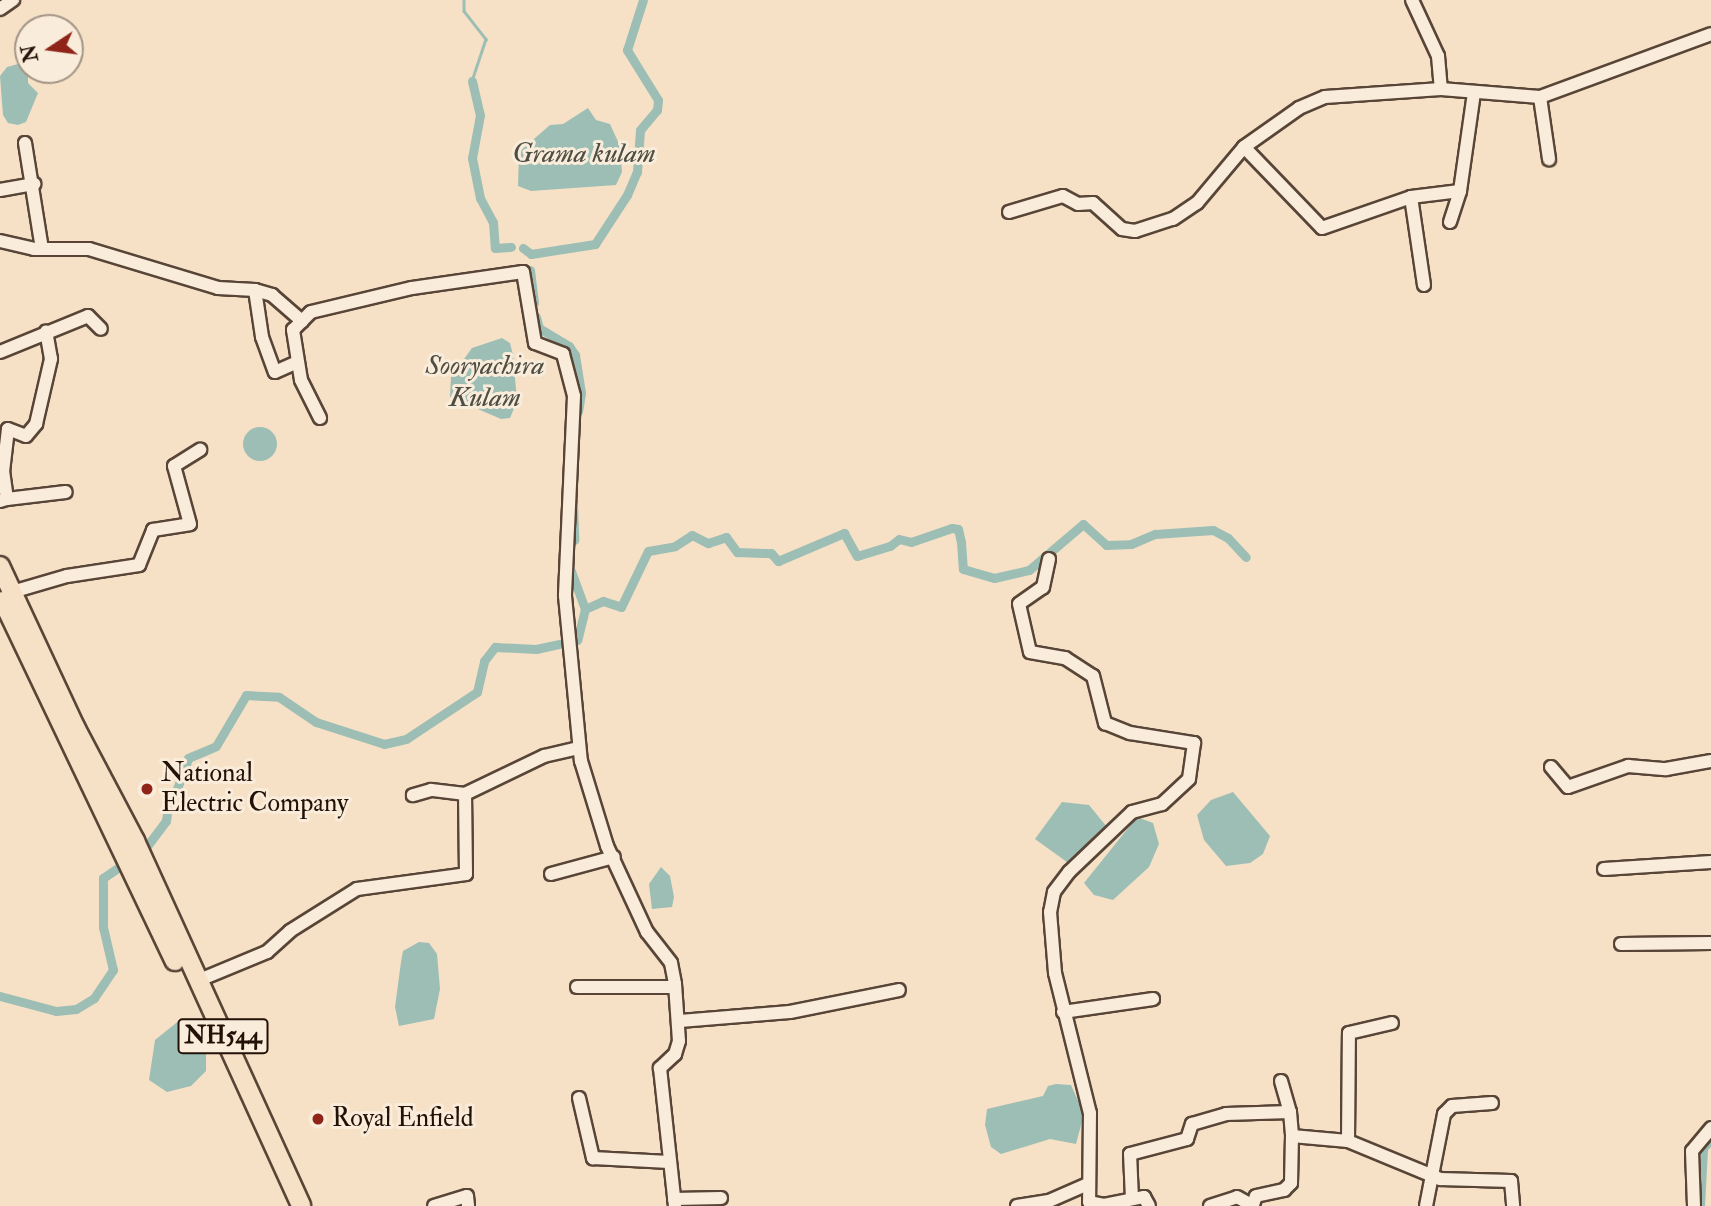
<!DOCTYPE html>
<style>
body{margin:0}
#map{position:relative;width:1711px;height:1206px;overflow:hidden;background:#f6e1c6;font-family:"IM FELL Double Pica",serif}
div>[style]{position:absolute}
[style*='--x']{left:calc(var(--x)*1px);top:calc(var(--y)*1px);width:calc(var(--w)*1px);rotate:calc(var(--a)*1deg)}
.water>*{inset:0;background:#9dbeb5}
.round{border-radius:50%}
.stream>*{height:2.5px;margin:-1.25px;padding:0 1.25px;transform-origin:1.25px;border-radius:1.25px;background:#9dbeb5}
.canal>*{height:9px;margin:-4.5px;padding:0 4.5px;transform-origin:4.5px;border-radius:4.5px;background:#9dbeb5}
.roads{filter:drop-shadow(2px 0 #584537) drop-shadow(-2px 0 #584537) drop-shadow(0 2px #584537) drop-shadow(0 -2px #584537)}
.minor>*{height:12px;margin:-6px;padding:0 6px;transform-origin:6px;border-radius:6px;background:#f9ecda}
.highway>*{height:18px;margin:-9px;padding:0 9px;transform-origin:9px;border-radius:9px;background:#f6e1c6}
.dots>*{width:19px;height:19px;translate:-50% -50%;box-sizing:border-box;border:4px solid #f9ecda;border-radius:50%}
span{translate:-50% -50%;white-space:nowrap;text-align:center;line-height:1.15;-webkit-text-stroke:6px #f9ecda;paint-order:stroke}
.shield-label span{padding:2px 5px;background:#f9ecda;border:2px solid;border-radius:5px;-webkit-text-stroke-width:0}
.shield-label{font-size:24px;color:#231107;font-weight:700}
.poi-label{font-size:26px;color:#231107}
.left{translate:0 -50%;text-align:left}
.water-label{font-size:28px;color:#4e4e44;font-style:italic}
.north{position:absolute;left:14px;top:14px;width:70px;height:70px;box-sizing:border-box;background:#f9ecda;border:2px solid #a39486;border-radius:50%;rotate:257deg;font-size:19px;font-weight:700;line-height:28px;text-align:center;color:#231107}
.north::after{content:'';display:block;margin:auto;width:24px;height:32px;background:#8f2418;clip-path:polygon(50% 0,100% 100%,50% 72%,0 100%)}
</style>
<div id="map">
<div class="water">
<div style="clip-path:polygon(18px 64px,28px 67px,28px 83px,38px 93px,26px 122px,18px 125px,8px 123px,3px 115px,0 76px,7px 67px)"></div>
<div style="clip-path:polygon(588px 108px,596px 120px,610px 124px,620px 146px,622px 172px,616px 185px,531px 191px,518px 186px,519px 152px,550px 125px,563px 124px)"></div>
<div style="clip-path:polygon(502px 338px,510px 343px,513px 355px,517px 401px,510px 418px,501px 419px,450px 397px,451px 377px,472px 348px)"></div>
<div class="round" style="left:243px;top:427px;width:34px;height:34px"></div>
<div style="clip-path:polygon(1233px 792px,1270px 836px,1263px 854px,1250px 863px,1226px 866px,1204px 840px,1197px 815px,1211px 800px)"></div>
<div style="clip-path:polygon(1062px 802px,1089px 805px,1107px 827px,1071px 865px,1035px 839px)"></div>
<div style="clip-path:polygon(1137px 817px,1153px 823px,1159px 844px,1149px 867px,1113px 900px,1094px 895px,1084px 883px)"></div>
<div style="clip-path:polygon(661px 867px,670px 876px,674px 897px,672px 907px,652px 909px,649px 884px)"></div>
<div style="clip-path:polygon(419px 942px,429px 943px,437px 954px,440px 989px,434px 1019px,399px 1026px,395px 1007px,401px 962px,403px 951px)"></div>
<div style="clip-path:polygon(181px 1019px,194px 1026px,206px 1051px,206px 1071px,191px 1086px,167px 1092px,149px 1080px,155px 1040px)"></div>
<div style="clip-path:polygon(1056px 1084px,1071px 1085px,1084px 1114px,1076px 1144px,1050px 1139px,1001px 1154px,991px 1147px,985px 1125px,987px 1109px,1043px 1096px,1048px 1086px)"></div>
</div>
<div class="stream">
<div style="--x:464;--y:0;--w:11;--a:90"></div>
<div style="--x:464;--y:11;--w:36;--a:52"></div>
<div style="--x:486;--y:39;--w:44;--a:108.4"></div>
</div>
<div class="canal">
<div style="--x:472;--y:81;--w:35;--a:77"></div>
<div style="--x:480;--y:115;--w:44;--a:100.5"></div>
<div style="--x:472;--y:158;--w:41;--a:78.7"></div>
<div style="--x:480;--y:198;--w:27;--a:62"></div>
<div style="--x:493;--y:222;--w:26;--a:86"></div>
<div style="--x:495;--y:248;--w:16;--a:-4"></div>
<div style="--x:523;--y:248;--w:10;--a:37"></div>
<div style="--x:531;--y:254;--w:65;--a:-8.9"></div>
<div style="--x:595;--y:244;--w:59;--a:-56.9"></div>
<div style="--x:627;--y:195;--w:25;--a:-67"></div>
<div style="--x:637;--y:172;--w:42;--a:-85.9"></div>
<div style="--x:640;--y:130;--w:26;--a:-50"></div>
<div style="--x:657;--y:110;--w:10;--a:-84"></div>
<div style="--x:658;--y:100;--w:59;--a:-121.8"></div>
<div style="--x:627;--y:50;--w:52;--a:-72.3"></div>
<div style="--x:530;--y:270;--w:33;--a:83"></div>
<div style="--x:536;--y:317;--w:11;--a:75"></div>
<div style="--x:539;--y:328;--w:35;--a:31"></div>
<div style="--x:569;--y:346;--w:11;--a:56"></div>
<div style="--x:575;--y:355;--w:38;--a:81"></div>
<div style="--x:581;--y:393;--w:18;--a:99"></div>
<div style="--x:573;--y:502;--w:38;--a:88"></div>
<div style="--x:571;--y:571;--w:40;--a:69.8"></div>
<div style="--x:585;--y:609;--w:32;--a:104"></div>
<div style="--x:585;--y:609;--w:20;--a:-24"></div>
<div style="--x:603;--y:601;--w:19;--a:18"></div>
<div style="--x:621;--y:607;--w:62;--a:-64.3"></div>
<div style="--x:648;--y:551;--w:27;--a:-10"></div>
<div style="--x:675;--y:546;--w:20;--a:-33"></div>
<div style="--x:692;--y:535;--w:18;--a:27"></div>
<div style="--x:708;--y:543;--w:19;--a:-18"></div>
<div style="--x:726;--y:537;--w:19;--a:54"></div>
<div style="--x:737;--y:552;--w:34;--a:2"></div>
<div style="--x:771;--y:553;--w:11;--a:49"></div>
<div style="--x:778;--y:561;--w:72;--a:-23"></div>
<div style="--x:844;--y:533;--w:26;--a:61"></div>
<div style="--x:857;--y:556;--w:34;--a:-17"></div>
<div style="--x:890;--y:546;--w:11;--a:-38"></div>
<div style="--x:899;--y:539;--w:12;--a:14"></div>
<div style="--x:911;--y:542;--w:43;--a:-18.9"></div>
<div style="--x:952;--y:528;--w:6;--a:9"></div>
<div style="--x:958;--y:529;--w:13;--a:77"></div>
<div style="--x:961;--y:542;--w:27;--a:86"></div>
<div style="--x:963;--y:569;--w:32;--a:16"></div>
<div style="--x:994;--y:578;--w:36;--a:-13"></div>
<div style="--x:1029;--y:570;--w:71;--a:-40.4"></div>
<div style="--x:1083;--y:524;--w:31;--a:42"></div>
<div style="--x:1106;--y:545;--w:25;--a:-2"></div>
<div style="--x:1131;--y:544;--w:26;--a:-23"></div>
<div style="--x:1155;--y:534;--w:58;--a:-3.9"></div>
<div style="--x:1213;--y:530;--w:17;--a:28"></div>
<div style="--x:1228;--y:538;--w:26;--a:47"></div>
<div style="--x:0;--y:996;--w:58;--a:15"></div>
<div style="--x:56;--y:1011;--w:20;--a:-6"></div>
<div style="--x:76;--y:1009;--w:21;--a:-31"></div>
<div style="--x:94;--y:998;--w:34;--a:-56"></div>
<div style="--x:113;--y:970;--w:44;--a:-103.1"></div>
<div style="--x:103;--y:927;--w:49;--a:-90"></div>
<div style="--x:103;--y:878;--w:50;--a:-34.3"></div>
<div style="--x:144;--y:850;--w:36;--a:-53"></div>
<div style="--x:166;--y:821;--w:24;--a:-83"></div>
<div style="--x:169;--y:797;--w:11;--a:-45"></div>
<div style="--x:177;--y:789;--w:33;--a:-70"></div>
<div style="--x:188;--y:758;--w:30;--a:-23"></div>
<div style="--x:216;--y:746;--w:59;--a:-59.5"></div>
<div style="--x:246;--y:695;--w:33;--a:3"></div>
<div style="--x:279;--y:697;--w:45;--a:34"></div>
<div style="--x:316;--y:722;--w:71;--a:17.9"></div>
<div style="--x:384;--y:744;--w:23;--a:-13"></div>
<div style="--x:406;--y:739;--w:85;--a:-33.5"></div>
<div style="--x:477;--y:692;--w:32;--a:-77"></div>
<div style="--x:484;--y:661;--w:18;--a:-52"></div>
<div style="--x:495;--y:647;--w:41;--a:2.8"></div>
<div style="--x:536;--y:649;--w:29;--a:-12"></div>
<div style="--x:1700;--y:1206;--w:58;--a:-87"></div>
<div style="--x:1703;--y:1148;--w:12;--a:-48"></div>
</div>
<div class="roads">
<div class="minor">
<div style="--x:1412;--y:0;--w:62;--a:65.1"></div>
<div style="--x:1438;--y:56;--w:33;--a:85"></div>
<div style="--x:0;--y:9;--w:16;--a:-35"></div>
<div style="--x:1540;--y:97;--w:63;--a:81.7"></div>
<div style="--x:25;--y:143;--w:107;--a:80.9"></div>
<div style="--x:1244;--y:147;--w:112;--a:46.1"></div>
<div style="--x:1322;--y:228;--w:94;--a:-19.2"></div>
<div style="--x:1411;--y:197;--w:49;--a:-7"></div>
<div style="--x:0;--y:190;--w:35;--a:-10"></div>
<div style="--x:1411;--y:197;--w:89;--a:81.6"></div>
<div style="--x:1009;--y:212;--w:56;--a:-16.5"></div>
<div style="--x:1063;--y:196;--w:17;--a:28"></div>
<div style="--x:1078;--y:204;--w:15;--a:-4"></div>
<div style="--x:1093;--y:203;--w:39;--a:42"></div>
<div style="--x:1122;--y:229;--w:13;--a:9"></div>
<div style="--x:1135;--y:231;--w:40;--a:-18"></div>
<div style="--x:1173;--y:219;--w:29;--a:-34"></div>
<div style="--x:1197;--y:203;--w:73;--a:-50"></div>
<div style="--x:1244;--y:147;--w:67;--a:-35.3"></div>
<div style="--x:1299;--y:108;--w:28;--a:-23"></div>
<div style="--x:1325;--y:97;--w:116;--a:-3.9"></div>
<div style="--x:1441;--y:89;--w:99;--a:4.6"></div>
<div style="--x:1540;--y:97;--w:182;--a:-20.2"></div>
<div style="--x:1450;--y:222;--w:33;--a:-72"></div>
<div style="--x:1460;--y:191;--w:99;--a:-81.9"></div>
<div style="--x:0;--y:241;--w:35;--a:13"></div>
<div style="--x:34;--y:249;--w:55;--a:0"></div>
<div style="--x:89;--y:249;--w:135;--a:16.8"></div>
<div style="--x:218;--y:288;--w:37;--a:3"></div>
<div style="--x:255;--y:290;--w:48;--a:81.5"></div>
<div style="--x:262;--y:337;--w:37;--a:70"></div>
<div style="--x:275;--y:372;--w:24;--a:-24"></div>
<div style="--x:255;--y:290;--w:18;--a:16"></div>
<div style="--x:272;--y:295;--w:40;--a:41"></div>
<div style="--x:0;--y:352;--w:95;--a:-22.2"></div>
<div style="--x:88;--y:316;--w:18;--a:45"></div>
<div style="--x:320;--y:418;--w:42;--a:-116.6"></div>
<div style="--x:301;--y:380;--w:51;--a:-99.1"></div>
<div style="--x:293;--y:330;--w:25;--a:-45"></div>
<div style="--x:311;--y:312;--w:104;--a:-13.4"></div>
<div style="--x:412;--y:288;--w:112;--a:-8.2"></div>
<div style="--x:523;--y:272;--w:72;--a:80.4"></div>
<div style="--x:535;--y:343;--w:30;--a:21"></div>
<div style="--x:563;--y:354;--w:43;--a:75.3"></div>
<div style="--x:574;--y:396;--w:200;--a:92.6"></div>
<div style="--x:565;--y:596;--w:166;--a:84.5"></div>
<div style="--x:581;--y:761;--w:89;--a:73"></div>
<div style="--x:607;--y:846;--w:95;--a:65.1"></div>
<div style="--x:647;--y:932;--w:39;--a:52"></div>
<div style="--x:671;--y:963;--w:21;--a:79"></div>
<div style="--x:675;--y:984;--w:57;--a:86"></div>
<div style="--x:679;--y:1041;--w:14;--a:107"></div>
<div style="--x:675;--y:1054;--w:21;--a:137"></div>
<div style="--x:660;--y:1068;--w:139;--a:83.8"></div>
<div style="--x:7;--y:499;--w:59;--a:-6.8"></div>
<div style="--x:0;--y:501;--w:7;--a:-16"></div>
<div style="--x:7;--y:499;--w:27;--a:-98"></div>
<div style="--x:3;--y:472;--w:43;--a:-83.4"></div>
<div style="--x:8;--y:429;--w:19;--a:21"></div>
<div style="--x:26;--y:436;--w:16;--a:-50"></div>
<div style="--x:36;--y:424;--w:67;--a:-77"></div>
<div style="--x:51;--y:359;--w:28;--a:-100"></div>
<div style="--x:1049;--y:559;--w:29;--a:102"></div>
<div style="--x:1043;--y:587;--w:29;--a:145"></div>
<div style="--x:1019;--y:604;--w:49;--a:77.1"></div>
<div style="--x:1030;--y:652;--w:36;--a:10"></div>
<div style="--x:1065;--y:658;--w:33;--a:33"></div>
<div style="--x:1093;--y:676;--w:49;--a:75.7"></div>
<div style="--x:1105;--y:723;--w:27;--a:22"></div>
<div style="--x:1130;--y:733;--w:65;--a:8.9"></div>
<div style="--x:1194;--y:743;--w:36;--a:98"></div>
<div style="--x:1189;--y:779;--w:37;--a:137"></div>
<div style="--x:1162;--y:804;--w:31;--a:165"></div>
<div style="--x:1132;--y:812;--w:87;--a:136.4"></div>
<div style="--x:1069;--y:872;--w:25;--a:127"></div>
<div style="--x:1054;--y:892;--w:20;--a:101"></div>
<div style="--x:1050;--y:912;--w:61;--a:85.3"></div>
<div style="--x:1055;--y:973;--w:144;--a:76"></div>
<div style="--x:1090;--y:1113;--w:89;--a:90.6"></div>
<div style="--x:1089;--y:1202;--w:15;--a:11"></div>
<div style="--x:1104;--y:1205;--w:41;--a:-11.3"></div>
<div style="--x:1144;--y:1197;--w:10;--a:61"></div>
<div style="--x:12;--y:592;--w:57;--a:-16.2"></div>
<div style="--x:67;--y:576;--w:73;--a:-8.7"></div>
<div style="--x:139;--y:565;--w:38;--a:-68"></div>
<div style="--x:153;--y:530;--w:37;--a:-9"></div>
<div style="--x:190;--y:524;--w:60;--a:-105.4"></div>
<div style="--x:174;--y:466;--w:31;--a:-32"></div>
<div style="--x:1551;--y:767;--w:26;--a:50"></div>
<div style="--x:1568;--y:787;--w:64;--a:-19.3"></div>
<div style="--x:1628;--y:766;--w:38;--a:5"></div>
<div style="--x:1666;--y:769;--w:46;--a:-10.1"></div>
<div style="--x:465;--y:794;--w:88;--a:-25.7"></div>
<div style="--x:544;--y:756;--w:36;--a:-13"></div>
<div style="--x:1604;--y:869;--w:107;--a:-3.7"></div>
<div style="--x:551;--y:874;--w:65;--a:-15.1"></div>
<div style="--x:1621;--y:944;--w:90;--a:-0.6"></div>
<div style="--x:197;--y:981;--w:76;--a:-22.5"></div>
<div style="--x:267;--y:952;--w:31;--a:-42"></div>
<div style="--x:290;--y:931;--w:79;--a:-32.1"></div>
<div style="--x:357;--y:889;--w:110;--a:-7.8"></div>
<div style="--x:466;--y:874;--w:80;--a:-90.7"></div>
<div style="--x:465;--y:794;--w:34;--a:-173"></div>
<div style="--x:431;--y:790;--w:19;--a:164"></div>
<div style="--x:577;--y:987;--w:98;--a:0"></div>
<div style="--x:1063;--y:1012;--w:91;--a:-8.2"></div>
<div style="--x:680;--y:1021;--w:110;--a:-4.7"></div>
<div style="--x:790;--y:1012;--w:111;--a:-11.4"></div>
<div style="--x:1281;--y:1081;--w:32;--a:74"></div>
<div style="--x:579;--y:1098;--w:62;--a:76.9"></div>
<div style="--x:593;--y:1158;--w:76;--a:3"></div>
<div style="--x:1348;--y:1141;--w:100;--a:22.4"></div>
<div style="--x:1440;--y:1179;--w:71;--a:1.6"></div>
<div style="--x:1511;--y:1181;--w:25;--a:85"></div>
<div style="--x:674;--y:1199;--w:47;--a:-1.2"></div>
<div style="--x:1132;--y:1199;--w:45;--a:-92.5"></div>
<div style="--x:1130;--y:1154;--w:59;--a:-14.7"></div>
<div style="--x:1187;--y:1139;--w:16;--a:-72"></div>
<div style="--x:1192;--y:1124;--w:35;--a:-16"></div>
<div style="--x:1226;--y:1114;--w:64;--a:-1.8"></div>
<div style="--x:1290;--y:1112;--w:24;--a:85"></div>
<div style="--x:1292;--y:1136;--w:56;--a:5.1"></div>
<div style="--x:1348;--y:1141;--w:108;--a:-89.5"></div>
<div style="--x:1349;--y:1033;--w:44;--a:-13.1"></div>
<div style="--x:1253;--y:1205;--w:9;--a:-72"></div>
<div style="--x:1256;--y:1196;--w:29;--a:-12"></div>
<div style="--x:1284;--y:1190;--w:10;--a:-45"></div>
<div style="--x:1291;--y:1183;--w:47;--a:-88.8"></div>
<div style="--x:434;--y:1206;--w:34;--a:-17"></div>
<div style="--x:467;--y:1196;--w:10;--a:84"></div>
<div style="--x:1017;--y:1206;--w:32;--a:-9"></div>
<div style="--x:1049;--y:1201;--w:43;--a:-23.6"></div>
<div style="--x:1210;--y:1206;--w:28;--a:-18"></div>
<div style="--x:1237;--y:1197;--w:18;--a:29"></div>
<div style="--x:1426;--y:1206;--w:94;--a:-78.9"></div>
<div style="--x:1444;--y:1114;--w:11;--a:-45"></div>
<div style="--x:1452;--y:1106;--w:40;--a:-4.3"></div>
<div style="--x:1694;--y:1206;--w:55;--a:-92.1"></div>
<div style="--x:1692;--y:1151;--w:30;--a:-50"></div>
</div>
<div class="highway">
<div style="--x:0;--y:566;--w:178;--a:65"></div>
<div style="--x:75;--y:727;--w:129;--a:62.2"></div>
<div style="--x:135;--y:841;--w:401;--a:65.5"></div>
<div style="--x:3;--y:601;--w:399;--a:64.5"></div>
</div>
</div>
<div class="dots">
<div style="left:147px;top:789px;background:#8f2418"></div>
<div style="left:318px;top:1119px;background:#8f2418"></div>
</div>
<div class="shield-label">
<span style="left:223px;top:1036px">NH544</span>
</div>
<div class="poi-label">
<span class="left" style="left:161px;top:789px">National<br>Electric Company</span>
<span class="left" style="left:332px;top:1119px">Royal Enfield</span>
</div>
<div class="water-label">
<span style="left:584px;top:154px">Grama kulam</span>
<span style="left:485px;top:382px">Sooryachira<br>Kulam</span>
</div>
<div class="north">N</div>
</div>
